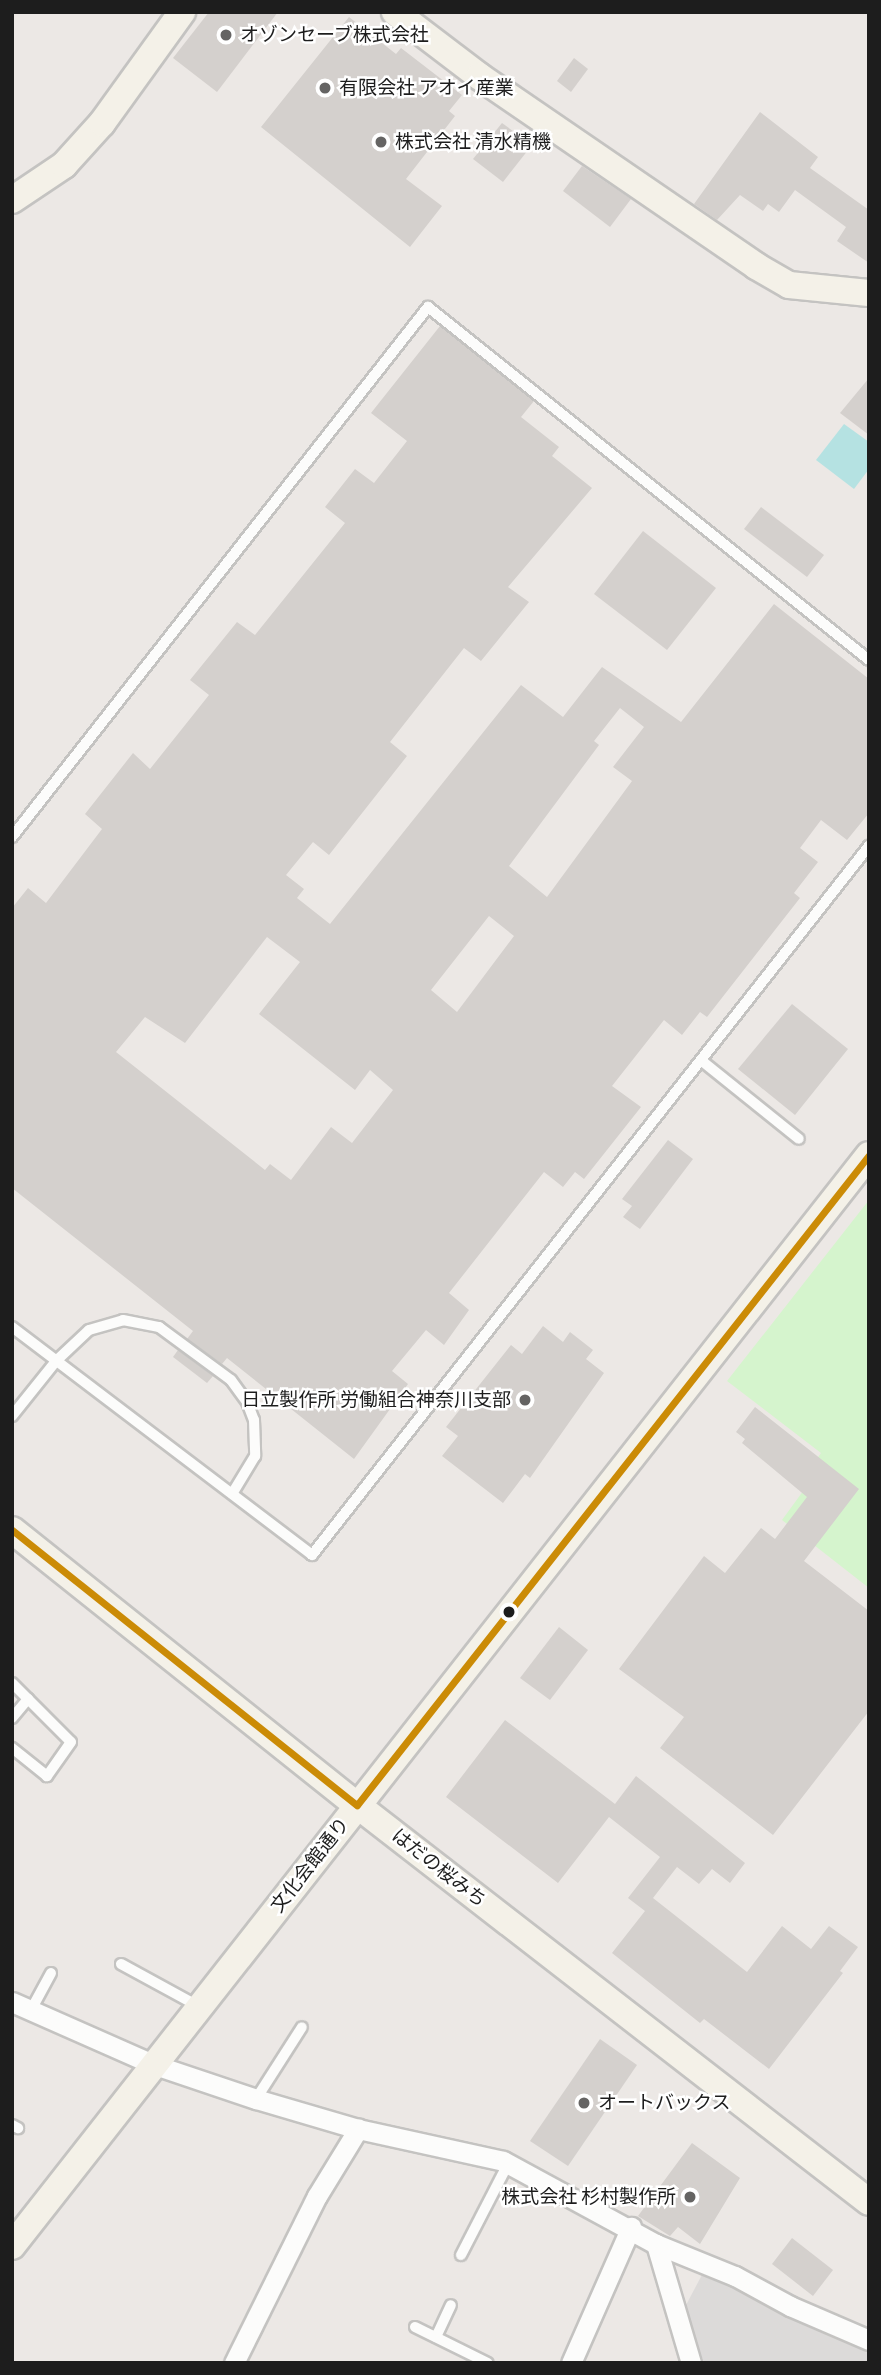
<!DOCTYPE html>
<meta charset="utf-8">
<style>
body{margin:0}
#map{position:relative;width:881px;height:2375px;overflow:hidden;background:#ece8e5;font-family:Manrope,"Noto Sans JP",sans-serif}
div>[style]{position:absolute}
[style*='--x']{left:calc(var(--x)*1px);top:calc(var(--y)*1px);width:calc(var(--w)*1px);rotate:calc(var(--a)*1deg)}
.park>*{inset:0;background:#d5f4cd}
.parking>*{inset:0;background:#dcdad9}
.water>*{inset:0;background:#b5e2e2}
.building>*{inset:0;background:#d4d0cd}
.roads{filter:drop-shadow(2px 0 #c4c3c1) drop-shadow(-2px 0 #c4c3c1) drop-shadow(0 2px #c4c3c1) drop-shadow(0 -2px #c4c3c1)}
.lane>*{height:10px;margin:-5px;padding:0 5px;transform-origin:5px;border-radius:5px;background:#fcfcfb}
.street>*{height:19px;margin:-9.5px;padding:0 9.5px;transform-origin:9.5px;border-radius:9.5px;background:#fcfcfb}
.secondary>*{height:26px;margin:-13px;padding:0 13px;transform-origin:13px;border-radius:13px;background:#f4f1e8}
.bus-1>*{height:7px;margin:-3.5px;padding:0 3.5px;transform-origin:3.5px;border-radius:3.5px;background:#cb8b06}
.dots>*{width:19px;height:19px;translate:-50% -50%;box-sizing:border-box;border:4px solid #fff;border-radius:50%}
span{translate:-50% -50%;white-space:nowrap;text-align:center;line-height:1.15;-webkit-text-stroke:5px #fff;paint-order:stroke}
.poi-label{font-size:19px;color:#1d1d1d}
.left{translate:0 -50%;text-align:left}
.right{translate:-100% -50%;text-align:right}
.street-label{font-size:19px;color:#1d1d1d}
.frame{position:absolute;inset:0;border:14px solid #1d1d1d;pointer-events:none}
</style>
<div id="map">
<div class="park">
<div style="clip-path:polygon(869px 1200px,869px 1588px,782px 1520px,817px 1472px,811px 1467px,821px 1453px,727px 1381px)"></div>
</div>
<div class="parking">
<div style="clip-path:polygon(704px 2271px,869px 2348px,869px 2363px,704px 2363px,685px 2307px)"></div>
</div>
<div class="water">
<div style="clip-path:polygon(844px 424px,869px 442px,869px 469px,854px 489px,816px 460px)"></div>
</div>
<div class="building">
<div style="clip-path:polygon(209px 12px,278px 12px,217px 92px,173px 58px)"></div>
<div style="clip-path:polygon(349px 17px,396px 54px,401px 48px,462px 95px,449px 111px,455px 116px,406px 179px,442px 206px,410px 247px,261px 127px)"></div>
<div style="clip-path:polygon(574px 58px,588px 69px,571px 92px,557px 81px)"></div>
<div style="clip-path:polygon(760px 112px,818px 157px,810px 168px,869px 210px,869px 263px,837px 241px,846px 227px,795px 190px,779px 212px,768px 204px,763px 211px,740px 195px,717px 220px,694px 204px)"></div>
<div style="clip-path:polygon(502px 123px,532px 145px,503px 182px,473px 159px)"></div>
<div style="clip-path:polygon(582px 166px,631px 199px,610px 227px,563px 191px)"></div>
<div style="clip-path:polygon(evenodd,440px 326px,534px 401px,521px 417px,559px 447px,552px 456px,592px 488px,508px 587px,529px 602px,481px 661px,464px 648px,390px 742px,407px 756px,370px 803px,329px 855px,313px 842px,286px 875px,304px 889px,297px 898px,330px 924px,521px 685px,563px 717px,602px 667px,681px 722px,774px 604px,869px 679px,869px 813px,847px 840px,821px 820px,800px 848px,818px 862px,794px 893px,800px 898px,707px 1017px,700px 1012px,682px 1035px,664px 1020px,612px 1086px,641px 1107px,584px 1179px,575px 1172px,563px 1187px,544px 1172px,449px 1293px,469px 1310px,444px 1345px,426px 1330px,392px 1371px,408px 1384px,354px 1459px,227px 1358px,222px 1364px,187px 1339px,193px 1331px,12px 1188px,12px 908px,28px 888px,46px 903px,102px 829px,85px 814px,133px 753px,150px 769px,209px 695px,190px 680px,237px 622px,255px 635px,345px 523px,325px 507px,355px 469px,374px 483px,407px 441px,371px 413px,440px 326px,620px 708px,644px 727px,613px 767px,632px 781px,547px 897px,509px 866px,599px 745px,594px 741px,620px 708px,440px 326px,489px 916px,514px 936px,457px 1012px,431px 990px,489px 916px,440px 326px,267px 937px,300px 962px,259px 1014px,355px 1090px,370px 1070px,393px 1090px,352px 1143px,331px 1127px,291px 1180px,270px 1164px,265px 1170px,116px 1052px,145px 1017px,185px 1043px,267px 937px)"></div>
<div style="clip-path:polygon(869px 378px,869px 435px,840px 413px)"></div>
<div style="clip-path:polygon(761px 507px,824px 555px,807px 577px,744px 529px)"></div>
<div style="clip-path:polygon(643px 531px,716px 588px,667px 650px,594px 594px)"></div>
<div style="clip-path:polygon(792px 1004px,848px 1049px,795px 1115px,738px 1069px)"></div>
<div style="clip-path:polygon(668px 1140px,693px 1159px,640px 1229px,623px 1217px,632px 1206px,622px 1199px)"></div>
<div style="clip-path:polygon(543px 1326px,563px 1342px,570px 1332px,593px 1350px,586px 1359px,604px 1373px,530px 1478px,525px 1474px,503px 1503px,442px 1456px,458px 1436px,446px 1427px,511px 1345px,522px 1354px)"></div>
<div style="clip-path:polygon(178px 1350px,213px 1376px,207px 1383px,173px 1357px)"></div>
<div style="clip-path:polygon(755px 1407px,859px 1489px,804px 1561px,869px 1611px,869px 1711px,773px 1835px,660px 1748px,684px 1717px,619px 1669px,704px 1556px,725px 1573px,761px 1528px,775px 1539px,807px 1497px,742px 1443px,745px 1439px,736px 1432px)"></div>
<div style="clip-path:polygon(559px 1627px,588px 1650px,550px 1700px,520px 1678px)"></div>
<div style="clip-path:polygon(505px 1720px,615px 1804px,636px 1776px,745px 1863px,730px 1883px,712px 1869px,699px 1884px,677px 1867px,653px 1898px,747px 1972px,782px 1926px,811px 1949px,829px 1926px,858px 1947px,840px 1971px,843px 1973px,769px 2069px,704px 2019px,700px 2023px,612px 1953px,645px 1911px,628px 1898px,660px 1857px,609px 1817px,558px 1883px,446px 1797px)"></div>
<div style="clip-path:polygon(600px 2039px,637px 2065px,568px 2166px,530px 2141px)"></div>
<div style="clip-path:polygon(692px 2143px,740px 2178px,700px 2244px,678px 2227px,670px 2236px,638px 2216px)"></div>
<div style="clip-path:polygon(792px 2238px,833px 2270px,813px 2296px,772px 2264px)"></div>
</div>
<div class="roads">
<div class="lane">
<div style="--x:12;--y:837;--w:674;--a:-51.87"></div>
<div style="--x:428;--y:307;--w:565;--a:38.68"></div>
<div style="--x:702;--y:1061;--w:124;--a:38.8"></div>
<div style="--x:12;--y:1327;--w:377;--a:37.2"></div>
<div style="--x:312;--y:1555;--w:902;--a:-51.85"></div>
<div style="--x:12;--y:1416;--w:70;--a:-51.3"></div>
<div style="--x:56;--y:1361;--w:45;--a:-43.2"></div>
<div style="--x:89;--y:1330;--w:35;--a:-16"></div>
<div style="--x:123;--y:1320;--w:37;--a:11"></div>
<div style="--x:159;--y:1327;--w:89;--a:36.4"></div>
<div style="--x:231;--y:1380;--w:27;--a:54"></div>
<div style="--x:247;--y:1402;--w:19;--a:69"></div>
<div style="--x:254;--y:1420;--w:36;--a:88"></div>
<div style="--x:255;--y:1456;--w:44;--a:121.2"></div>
<div style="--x:12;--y:1683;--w:83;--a:45"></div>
<div style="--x:71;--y:1742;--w:42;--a:125.2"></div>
<div style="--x:47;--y:1776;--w:45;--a:-141.3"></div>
<div style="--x:12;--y:1718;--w:25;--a:-50"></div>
<div style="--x:121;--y:1964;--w:88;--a:28.6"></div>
<div style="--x:31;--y:2010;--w:42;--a:-61.6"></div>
<div style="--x:256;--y:2099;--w:85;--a:-57.4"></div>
<div style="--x:12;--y:2125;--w:7;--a:27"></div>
<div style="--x:461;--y:2255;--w:102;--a:-62.7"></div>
<div style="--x:415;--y:2327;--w:81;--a:26.3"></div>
<div style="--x:436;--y:2337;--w:35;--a:-65"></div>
</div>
<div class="street">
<div style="--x:12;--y:2002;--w:156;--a:23.8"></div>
<div style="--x:155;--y:2065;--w:107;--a:18.6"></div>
<div style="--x:256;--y:2099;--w:106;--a:16.4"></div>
<div style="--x:358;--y:2129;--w:148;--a:12.4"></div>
<div style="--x:503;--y:2161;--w:174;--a:28.5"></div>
<div style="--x:656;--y:2244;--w:85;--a:22.1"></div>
<div style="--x:735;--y:2276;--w:63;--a:28.6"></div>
<div style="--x:790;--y:2306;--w:86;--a:23.3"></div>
<div style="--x:656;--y:2244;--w:124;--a:73.6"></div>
<div style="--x:234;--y:2363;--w:186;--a:-63.6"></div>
<div style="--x:317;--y:2196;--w:79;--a:-58.5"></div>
<div style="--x:571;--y:2363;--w:149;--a:-66.2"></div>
</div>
<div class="secondary">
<div style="--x:395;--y:12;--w:106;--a:37.3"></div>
<div style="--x:479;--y:76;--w:336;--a:34.4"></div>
<div style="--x:756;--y:266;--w:38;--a:30"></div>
<div style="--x:789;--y:285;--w:80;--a:5.7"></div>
<div style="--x:12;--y:200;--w:63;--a:-33.9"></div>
<div style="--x:64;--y:165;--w:57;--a:-47.9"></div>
<div style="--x:102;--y:123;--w:137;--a:-54.2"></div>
<div style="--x:12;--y:1530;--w:441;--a:38.6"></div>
<div style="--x:357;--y:1805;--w:648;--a:37.79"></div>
<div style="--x:12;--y:2246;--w:1387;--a:-51.85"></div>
</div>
</div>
<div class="bus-1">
<div style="--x:12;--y:1530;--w:441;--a:38.6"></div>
<div style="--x:357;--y:1805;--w:827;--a:-51.77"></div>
</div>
<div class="dots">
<div style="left:226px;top:35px;background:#656463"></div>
<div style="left:325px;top:88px;background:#656463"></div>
<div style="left:381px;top:142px;background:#656463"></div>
<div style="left:525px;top:1400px;background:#656463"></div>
<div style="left:509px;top:1612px;background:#1d1d1d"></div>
<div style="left:584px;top:2103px;background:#656463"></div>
<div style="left:690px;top:2197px;background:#656463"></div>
</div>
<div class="poi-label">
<span class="left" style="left:240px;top:35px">オゾンセーブ株式会社</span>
<span class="left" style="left:339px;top:88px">有限会社 アオイ産業</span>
<span class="left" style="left:395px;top:142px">株式会社 清水精機</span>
<span class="right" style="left:511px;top:1400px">日立製作所 労働組合神奈川支部</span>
<span class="left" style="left:598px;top:2103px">オートバックス</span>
<span class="right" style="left:676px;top:2197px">株式会社 杉村製作所</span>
</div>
<div class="street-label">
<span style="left:310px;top:1865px;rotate:-52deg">文化会館通り</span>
<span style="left:439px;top:1868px;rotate:38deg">はだの桜みち</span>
</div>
<div class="frame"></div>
</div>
